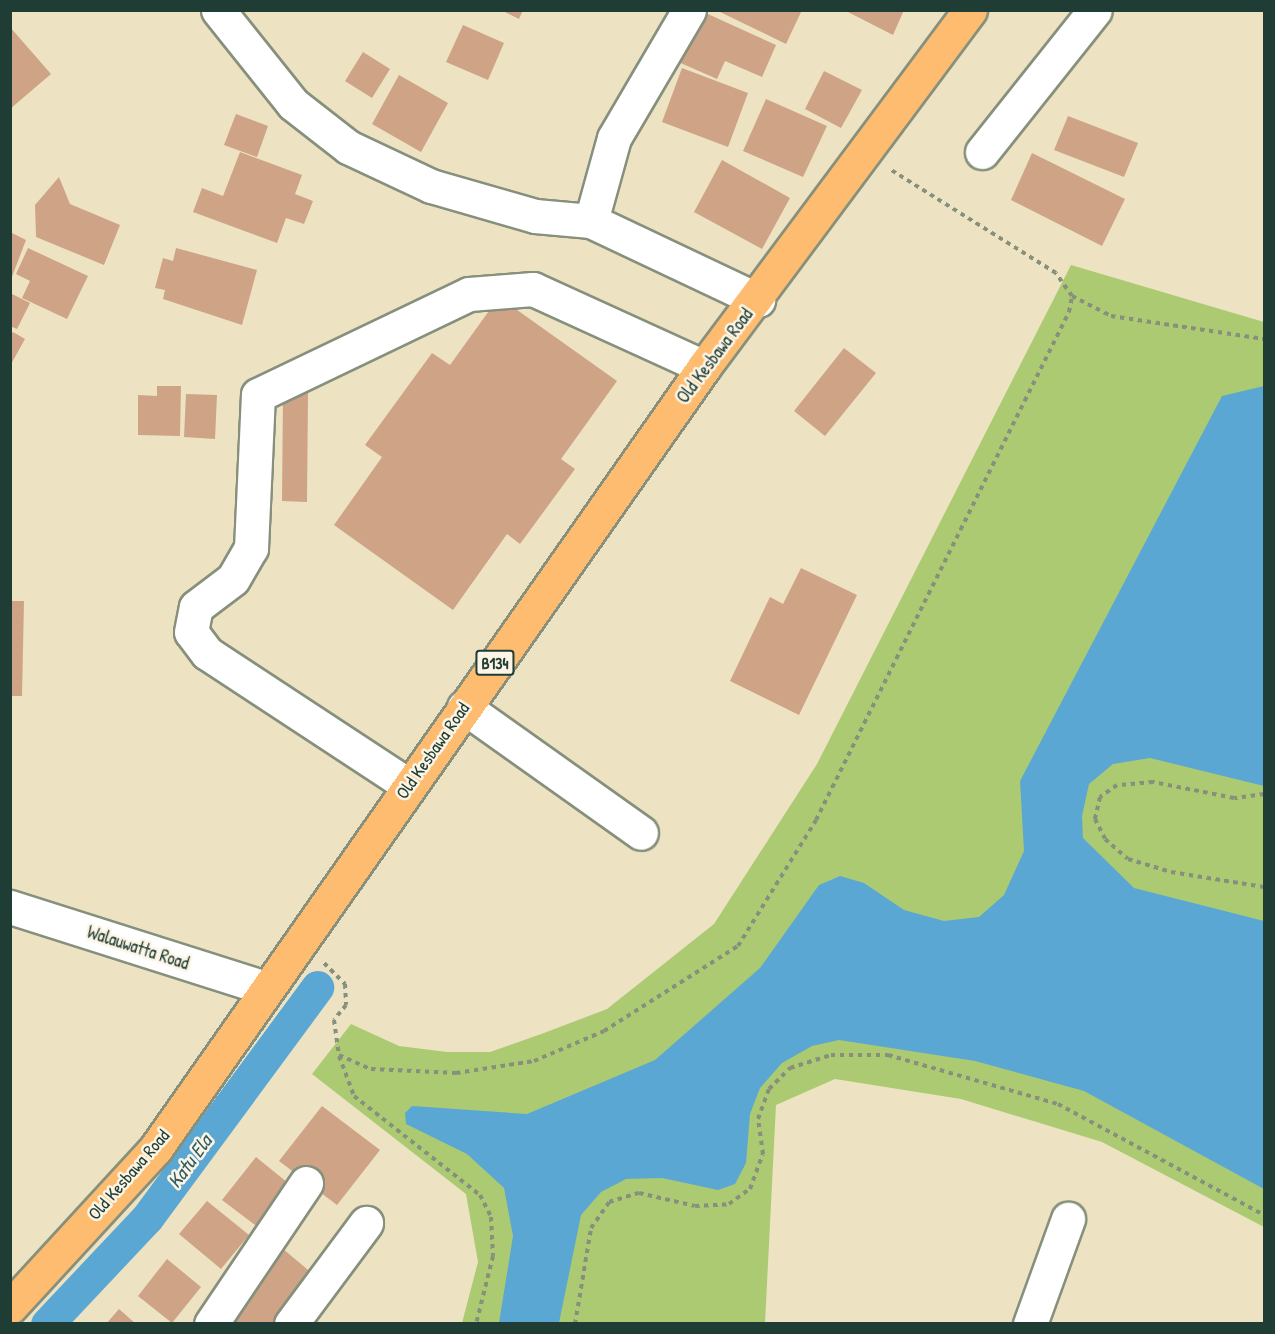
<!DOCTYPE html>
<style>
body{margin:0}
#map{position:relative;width:1275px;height:1334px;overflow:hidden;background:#ede3c3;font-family:"Patrick Hand",sans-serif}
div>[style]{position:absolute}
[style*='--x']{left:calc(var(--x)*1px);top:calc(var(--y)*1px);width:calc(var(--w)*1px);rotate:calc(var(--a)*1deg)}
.green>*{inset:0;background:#abca72}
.water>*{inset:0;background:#5ba7d4}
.canal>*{height:33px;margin:-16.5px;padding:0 16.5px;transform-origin:16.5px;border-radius:16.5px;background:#5ba7d4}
.building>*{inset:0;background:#cea386}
.path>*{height:4px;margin-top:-2px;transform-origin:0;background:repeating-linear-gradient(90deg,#86907c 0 4.5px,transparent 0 9px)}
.roads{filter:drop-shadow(2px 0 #86907c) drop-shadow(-2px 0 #86907c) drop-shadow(0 2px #86907c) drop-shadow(0 -2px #86907c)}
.minor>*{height:33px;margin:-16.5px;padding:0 16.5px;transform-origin:16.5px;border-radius:16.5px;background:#fff}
.major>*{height:33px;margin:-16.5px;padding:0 16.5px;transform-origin:16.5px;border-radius:16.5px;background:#fdbc70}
span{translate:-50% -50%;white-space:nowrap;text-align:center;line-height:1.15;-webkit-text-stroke:5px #fcf5e5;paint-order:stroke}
.shield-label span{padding:2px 4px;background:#fcf5e5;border:2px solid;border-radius:4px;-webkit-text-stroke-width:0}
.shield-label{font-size:16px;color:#1f3d34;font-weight:700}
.street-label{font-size:18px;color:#1f3d34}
.water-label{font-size:20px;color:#315d64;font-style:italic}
.frame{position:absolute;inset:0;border:12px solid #1f3d34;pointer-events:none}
</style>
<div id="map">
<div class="green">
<div style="clip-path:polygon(1071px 265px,1264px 322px,1264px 1227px,1102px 1142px,961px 1099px,835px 1079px,776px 1105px,765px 1323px,462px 1323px,478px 1262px,466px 1194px,312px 1074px,351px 1024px,399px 1046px,447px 1052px,490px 1052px,544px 1033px,607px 1009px,714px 924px,817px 764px)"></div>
</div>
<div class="water">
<div style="clip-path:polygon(1264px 386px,1264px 786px,1150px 758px,1113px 764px,1089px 784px,1082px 816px,1083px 838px,1134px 888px,1264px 921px,1264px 1189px,1084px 1091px,975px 1061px,839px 1040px,812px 1046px,782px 1063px,760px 1088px,750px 1114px,746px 1163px,735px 1184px,718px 1190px,662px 1178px,626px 1179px,601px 1192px,581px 1215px,559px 1323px,499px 1323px,513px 1236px,504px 1188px,467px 1154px,406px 1124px,405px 1113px,412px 1106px,527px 1114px,655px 1060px,760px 968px,819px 885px,840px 876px,864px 883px,904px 910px,944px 921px,979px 917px,1004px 895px,1024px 851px,1020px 781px,1222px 396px)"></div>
</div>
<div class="canal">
<div style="--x:47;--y:1324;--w:146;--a:-46.7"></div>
<div style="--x:147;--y:1218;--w:287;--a:-53.6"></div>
</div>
<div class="building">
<div style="clip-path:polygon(501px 10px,523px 10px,519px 19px)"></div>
<div style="clip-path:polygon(699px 10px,776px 45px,762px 77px,725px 61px,717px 79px,676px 61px)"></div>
<div style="clip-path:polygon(716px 10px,802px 10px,786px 44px)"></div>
<div style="clip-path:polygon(844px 10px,904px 10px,893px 35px)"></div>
<div style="clip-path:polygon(463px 25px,504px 43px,488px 80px,446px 62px)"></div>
<div style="clip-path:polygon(10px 27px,51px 74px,10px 109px)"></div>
<div style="clip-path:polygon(363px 52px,390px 69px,372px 98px,345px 81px)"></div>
<div style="clip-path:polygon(682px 68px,748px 93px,728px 147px,662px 122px)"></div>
<div style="clip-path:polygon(824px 71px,862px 90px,841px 128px,805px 109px)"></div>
<div style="clip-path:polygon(399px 75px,448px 103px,421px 152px,372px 124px)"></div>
<div style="clip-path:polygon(766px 99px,827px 126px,803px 177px,743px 151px)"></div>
<div style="clip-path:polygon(236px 114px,268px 126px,257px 157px,224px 145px)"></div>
<div style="clip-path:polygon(1068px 116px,1138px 143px,1124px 177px,1054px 150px)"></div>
<div style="clip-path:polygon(240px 152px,302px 175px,295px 194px,313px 201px,304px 224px,286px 218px,277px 243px,193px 212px,202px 188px,223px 196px)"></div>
<div style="clip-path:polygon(1032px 153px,1125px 199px,1102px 246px,1011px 200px)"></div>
<div style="clip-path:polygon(722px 160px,790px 198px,762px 249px,694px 212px)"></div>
<div style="clip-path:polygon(59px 177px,70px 204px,120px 225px,104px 265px,36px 237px,35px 205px)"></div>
<div style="clip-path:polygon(10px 232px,26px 240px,10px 282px)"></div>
<div style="clip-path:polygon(28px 248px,88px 276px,67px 319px,22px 298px,30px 281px,16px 274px)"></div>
<div style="clip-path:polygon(176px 248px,257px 270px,242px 325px,163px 299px,165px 290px,155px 288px,163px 258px,173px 261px)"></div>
<div style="clip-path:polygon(10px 293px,30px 303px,17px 329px,10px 326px)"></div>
<div style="clip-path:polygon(499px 297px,617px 381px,561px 459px,575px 469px,520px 544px,507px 534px,453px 610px,334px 525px,382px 457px,365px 445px,432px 353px,450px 365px)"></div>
<div style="clip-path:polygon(13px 332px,25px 339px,10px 366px,10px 336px)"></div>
<div style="clip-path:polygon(844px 348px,876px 373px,825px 436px,794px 411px)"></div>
<div style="clip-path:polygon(157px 386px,181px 386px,180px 436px,138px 435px,138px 395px,157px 396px)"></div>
<div style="clip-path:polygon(283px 393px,308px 393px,307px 502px,282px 501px)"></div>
<div style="clip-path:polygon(186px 394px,217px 395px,215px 439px,184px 437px)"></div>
<div style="clip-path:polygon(801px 568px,857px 595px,799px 715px,730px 681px,770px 597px,783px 604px)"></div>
<div style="clip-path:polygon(10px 601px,24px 601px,22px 696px,10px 696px)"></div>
<div style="clip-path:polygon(322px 1106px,380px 1150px,337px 1205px,279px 1161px)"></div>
<div style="clip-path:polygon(256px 1157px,293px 1187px,259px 1228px,222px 1200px)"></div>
<div style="clip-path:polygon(207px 1201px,249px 1235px,221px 1269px,179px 1234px)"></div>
<div style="clip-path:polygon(276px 1243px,314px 1275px,280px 1324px,229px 1324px)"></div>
<div style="clip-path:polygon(167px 1259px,201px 1287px,172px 1323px,138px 1296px)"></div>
<div style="clip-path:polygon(119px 1309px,136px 1324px,106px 1324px)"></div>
</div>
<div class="path">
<div style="--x:1072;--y:296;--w:44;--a:27.1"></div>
<div style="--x:1111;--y:316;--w:155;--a:8.5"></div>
<div style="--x:1264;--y:794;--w:30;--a:172"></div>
<div style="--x:1234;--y:798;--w:83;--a:-168.8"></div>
<div style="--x:1153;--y:782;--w:36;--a:175"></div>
<div style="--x:1117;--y:785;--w:21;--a:145"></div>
<div style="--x:1100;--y:797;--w:23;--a:103"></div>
<div style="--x:1095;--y:819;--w:22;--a:63"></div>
<div style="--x:1105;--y:839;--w:30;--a:41"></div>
<div style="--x:1128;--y:859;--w:45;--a:16.8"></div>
<div style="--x:1171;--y:872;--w:94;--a:9.2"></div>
<div style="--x:324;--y:963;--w:30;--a:45"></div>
<div style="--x:345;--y:984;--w:21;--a:87"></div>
<div style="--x:346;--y:1005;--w:19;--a:129"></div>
<div style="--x:334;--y:1020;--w:35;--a:82"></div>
<div style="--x:339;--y:1055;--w:35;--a:24"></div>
<div style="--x:371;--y:1069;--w:85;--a:2.7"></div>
<div style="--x:456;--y:1073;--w:79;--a:-8.7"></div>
<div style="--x:534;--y:1061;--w:76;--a:-23.2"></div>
<div style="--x:604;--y:1031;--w:159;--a:-32.4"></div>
<div style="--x:738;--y:946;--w:148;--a:-58.2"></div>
<div style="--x:816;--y:820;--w:568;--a:-63.53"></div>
<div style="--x:1069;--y:312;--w:16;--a:-79"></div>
<div style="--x:1072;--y:296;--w:28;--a:-125"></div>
<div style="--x:1056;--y:273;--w:195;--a:-148"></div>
<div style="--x:339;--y:1056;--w:43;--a:69.4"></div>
<div style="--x:354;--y:1096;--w:160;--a:38.2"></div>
<div style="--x:480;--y:1195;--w:25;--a:63"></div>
<div style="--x:491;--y:1217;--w:39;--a:87"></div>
<div style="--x:493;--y:1256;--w:70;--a:104"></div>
<div style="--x:575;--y:1324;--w:97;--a:-80.5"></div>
<div style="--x:591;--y:1228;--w:32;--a:-55"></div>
<div style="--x:609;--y:1202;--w:31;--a:-17"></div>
<div style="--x:639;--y:1193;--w:57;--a:13.1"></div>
<div style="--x:695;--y:1206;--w:34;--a:-3"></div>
<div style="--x:729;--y:1204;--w:26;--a:-36"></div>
<div style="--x:750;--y:1189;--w:37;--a:-70"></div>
<div style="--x:763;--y:1154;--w:35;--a:-98"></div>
<div style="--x:758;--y:1119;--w:32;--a:-70"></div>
<div style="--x:769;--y:1089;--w:30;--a:-45"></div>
<div style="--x:790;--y:1068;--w:43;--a:-17.6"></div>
<div style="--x:831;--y:1055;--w:57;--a:0"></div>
<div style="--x:888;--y:1055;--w:177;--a:16.1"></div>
<div style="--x:1058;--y:1104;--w:234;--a:28.3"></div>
</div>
<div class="roads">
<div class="minor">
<div style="--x:218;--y:10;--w:120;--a:51.4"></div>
<div style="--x:293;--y:104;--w:70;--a:38"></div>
<div style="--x:348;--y:147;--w:92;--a:25.2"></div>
<div style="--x:431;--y:186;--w:108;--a:16.1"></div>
<div style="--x:535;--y:216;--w:56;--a:5.1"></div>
<div style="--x:591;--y:221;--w:185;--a:25.3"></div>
<div style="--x:982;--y:152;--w:181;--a:-51.5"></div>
<div style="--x:591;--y:221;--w:86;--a:-74.5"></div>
<div style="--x:614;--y:138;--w:148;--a:-59.6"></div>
<div style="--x:464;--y:707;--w:217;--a:35.4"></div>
<div style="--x:408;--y:785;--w:240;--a:-146.7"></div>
<div style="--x:207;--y:653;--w:26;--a:-127"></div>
<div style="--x:191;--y:632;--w:25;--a:-79"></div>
<div style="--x:196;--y:607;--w:46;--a:-37.1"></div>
<div style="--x:233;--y:579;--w:36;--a:-60"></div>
<div style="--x:251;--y:548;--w:153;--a:-87.4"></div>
<div style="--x:258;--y:395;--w:234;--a:-25.6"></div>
<div style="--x:469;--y:294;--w:64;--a:-4.5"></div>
<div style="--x:533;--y:289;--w:188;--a:24.5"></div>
<div style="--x:10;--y:907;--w:268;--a:17.6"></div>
<div style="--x:211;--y:1324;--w:170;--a:-56"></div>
<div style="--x:291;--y:1324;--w:126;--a:-53.4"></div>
<div style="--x:1030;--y:1324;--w:112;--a:-70.1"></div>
</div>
<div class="major">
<div style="--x:10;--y:1307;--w:216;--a:-47.4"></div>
<div style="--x:156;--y:1148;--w:954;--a:-54.94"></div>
<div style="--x:704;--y:367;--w:445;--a:-53.3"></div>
</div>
</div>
<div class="shield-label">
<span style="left:495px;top:663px">B134</span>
</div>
<div class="street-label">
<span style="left:715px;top:356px;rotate:-53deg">Old Kesbawa Road</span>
<span style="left:433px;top:751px;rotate:-55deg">Old Kesbawa Road</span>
<span style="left:138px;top:948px;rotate:18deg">Walauwatta Road</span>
<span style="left:129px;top:1175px;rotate:-49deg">Old Kesbawa Road</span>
</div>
<div class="water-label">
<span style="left:189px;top:1161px;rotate:-54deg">Katu Ela</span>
</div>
<div class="frame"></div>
</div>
